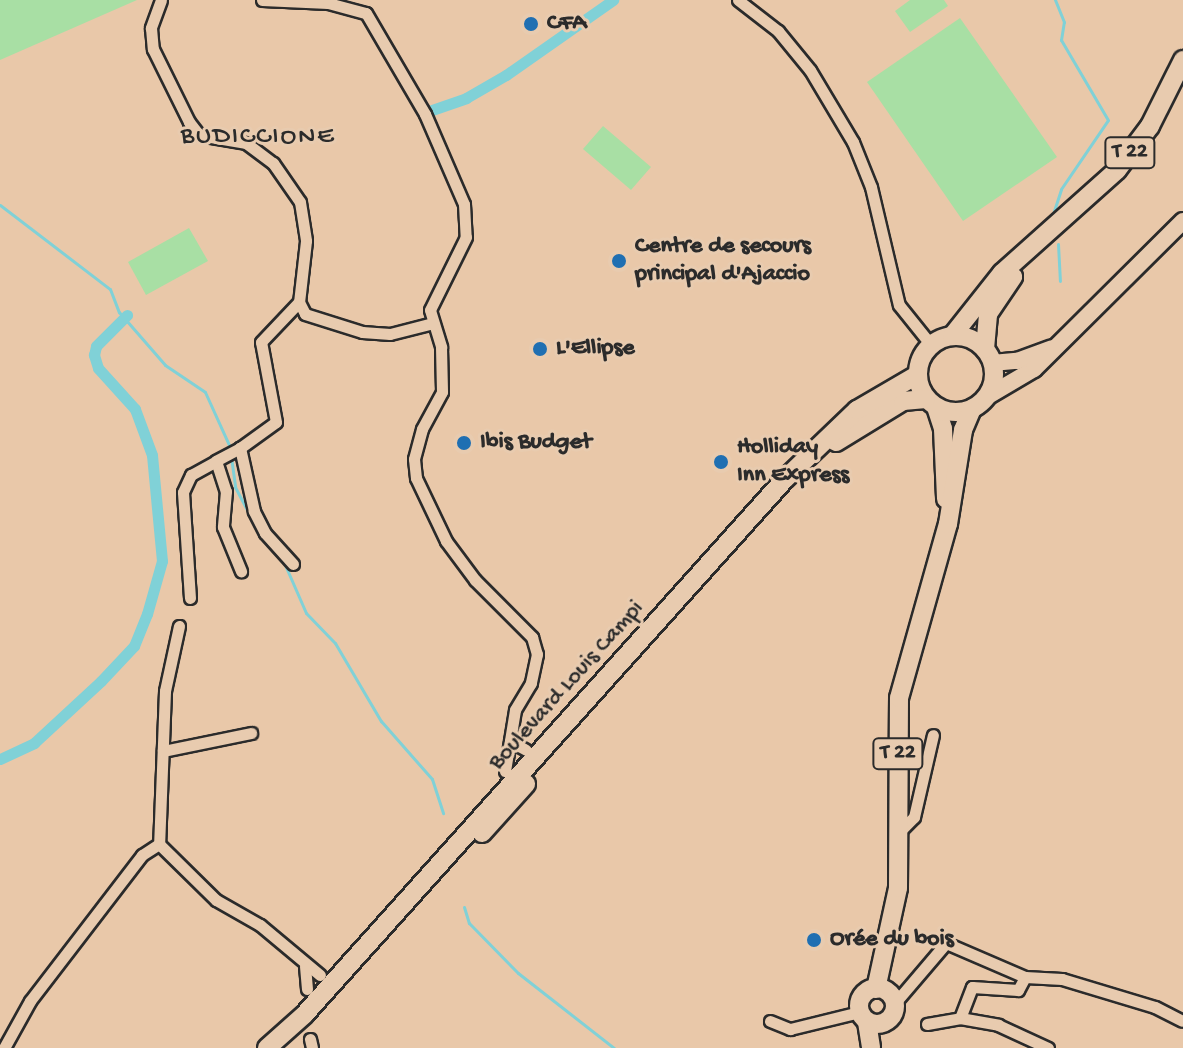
<!DOCTYPE html>
<meta charset="utf-8">
<style>
body{margin:0}
#map{position:relative;width:1183px;height:1048px;overflow:hidden;background:#e9c8a9;font-family:"Gochi Hand",sans-serif}
div>[style]{position:absolute}
[style*='--x']{left:calc(var(--x)*1px);top:calc(var(--y)*1px);width:calc(var(--w)*1px);rotate:calc(var(--a)*1deg)}
.green>*{inset:0;background:#a8dfa4}
.stream>*{height:3px;margin:-1.5px;padding:0 1.5px;transform-origin:1.5px;border-radius:1.5px;background:#80d1d7}
.canal>*{height:11px;margin:-5.5px;padding:0 5.5px;transform-origin:5.5px;border-radius:5.5px;background:#80d1d7}
.roads{filter:drop-shadow(2px 0 #2b2b2b) drop-shadow(-2px 0 #2b2b2b) drop-shadow(0 2px #2b2b2b) drop-shadow(0 -2px #2b2b2b)}
.minor>*{height:11px;margin:-5.5px;padding:0 5.5px;transform-origin:5.5px;border-radius:5.5px;background:#e8cbaf}
.secondary>*{height:16px;margin:-8px;padding:0 8px;transform-origin:8px;border-radius:8px;background:#e8cbaf}
.primary>*{height:18px;margin:-9px;padding:0 9px;transform-origin:9px;border-radius:9px;background:#e8cbaf}
.primary>.ring{margin:-9px;padding:0;box-sizing:content-box;background:none;border:18px solid #e8cbaf;border-radius:50%}
.dots>*{width:22px;height:22px;translate:-50% -50%;box-sizing:border-box;border:4px solid #e8cbaf;border-radius:50%}
span{translate:-50% -50%;white-space:nowrap;text-align:center;line-height:1.15;-webkit-text-stroke:6px #e8cbaf;paint-order:stroke}
.shield-label span{padding:2px 6px;background:#e8cbaf;border:2px solid;border-radius:6px;-webkit-text-stroke-width:0}
.shield-label{font-size:22px;color:#2b2b2b;font-weight:700}
.poi-label{font-size:24px;color:#2b2b2b;font-weight:700}
.left{translate:0 -50%;text-align:left}
.street-label{font-size:24px;color:#2b2b2b}
.neighbourhood-label{font-size:26px;color:#2b2b2b;letter-spacing:2px}
</style>
<div id="map">
<div class="green">
<div style="clip-path:polygon(0 0,137px 0,0 60px)"></div>
<div style="clip-path:polygon(910px 0,944px 0,948px 6px,910px 32px,895px 11px)"></div>
<div style="clip-path:polygon(960px 18px,1057px 157px,963px 221px,867px 82px)"></div>
<div style="clip-path:polygon(603px 126px,651px 167px,631px 190px,583px 149px)"></div>
<div style="clip-path:polygon(189px 228px,208px 261px,146px 295px,128px 262px)"></div>
</div>
<div class="stream">
<div style="--x:0;--y:205;--w:138;--a:37.4"></div>
<div style="--x:110;--y:289;--w:25;--a:69"></div>
<div style="--x:119;--y:312;--w:70;--a:49"></div>
<div style="--x:165;--y:365;--w:48;--a:34"></div>
<div style="--x:205;--y:392;--w:58;--a:65.6"></div>
<div style="--x:1052;--y:217;--w:29;--a:-72"></div>
<div style="--x:1061;--y:189;--w:83;--a:-55.7"></div>
<div style="--x:1108;--y:120;--w:93;--a:-120.4"></div>
<div style="--x:1061;--y:40;--w:18;--a:-81"></div>
<div style="--x:1064;--y:22;--w:24;--a:-112"></div>
<div style="--x:1058;--y:244;--w:37;--a:87"></div>
<div style="--x:231;--y:457;--w:30;--a:82"></div>
<div style="--x:235;--y:487;--w:45;--a:62.3"></div>
<div style="--x:282;--y:558;--w:60;--a:66.4"></div>
<div style="--x:306;--y:613;--w:42;--a:46"></div>
<div style="--x:335;--y:643;--w:91;--a:59.5"></div>
<div style="--x:381;--y:721;--w:77;--a:48.7"></div>
<div style="--x:432;--y:779;--w:36;--a:72"></div>
<div style="--x:464;--y:907;--w:17;--a:73"></div>
<div style="--x:469;--y:923;--w:70;--a:45.6"></div>
<div style="--x:518;--y:973;--w:122;--a:38"></div>
</div>
<div class="canal">
<div style="--x:432;--y:110;--w:36;--a:-19"></div>
<div style="--x:466;--y:98;--w:46;--a:-29.9"></div>
<div style="--x:506;--y:75;--w:131;--a:-35"></div>
<div style="--x:0;--y:759;--w:38;--a:-25"></div>
<div style="--x:34;--y:743;--w:91;--a:-42.8"></div>
<div style="--x:101;--y:681;--w:48;--a:-46.7"></div>
<div style="--x:134;--y:646;--w:35;--a:-68"></div>
<div style="--x:147;--y:614;--w:55;--a:-74.2"></div>
<div style="--x:162;--y:561;--w:106;--a:-95.4"></div>
<div style="--x:152;--y:455;--w:49;--a:-110.3"></div>
<div style="--x:135;--y:409;--w:55;--a:-132.1"></div>
<div style="--x:98;--y:368;--w:14;--a:-107"></div>
<div style="--x:94;--y:355;--w:9;--a:-77"></div>
<div style="--x:96;--y:346;--w:44;--a:-45"></div>
</div>
<div class="roads">
<div class="minor">
<div style="--x:161;--y:0;--w:30;--a:110"></div>
<div style="--x:151;--y:28;--w:21;--a:85"></div>
<div style="--x:153;--y:49;--w:81;--a:63.7"></div>
<div style="--x:189;--y:122;--w:16;--a:52"></div>
<div style="--x:199;--y:135;--w:48;--a:9.7"></div>
<div style="--x:246;--y:143;--w:34;--a:37"></div>
<div style="--x:273;--y:163;--w:47;--a:55.3"></div>
<div style="--x:300;--y:202;--w:39;--a:81"></div>
<div style="--x:306;--y:241;--w:61;--a:96.5"></div>
<div style="--x:299;--y:302;--w:13;--a:63"></div>
<div style="--x:305;--y:314;--w:60;--a:17.5"></div>
<div style="--x:362;--y:332;--w:28;--a:4"></div>
<div style="--x:390;--y:334;--w:44;--a:-14.3"></div>
<div style="--x:262;--y:0;--w:66;--a:2.6"></div>
<div style="--x:328;--y:3;--w:39;--a:15"></div>
<div style="--x:366;--y:13;--w:117;--a:59.7"></div>
<div style="--x:425;--y:114;--w:98;--a:66.6"></div>
<div style="--x:464;--y:204;--w:33;--a:87"></div>
<div style="--x:466;--y:237;--w:81;--a:116.3"></div>
<div style="--x:430;--y:310;--w:39;--a:73"></div>
<div style="--x:441;--y:347;--w:45;--a:88.7"></div>
<div style="--x:442;--y:392;--w:42;--a:118.4"></div>
<div style="--x:422;--y:429;--w:31;--a:105"></div>
<div style="--x:414;--y:459;--w:19;--a:84"></div>
<div style="--x:416;--y:478;--w:70;--a:64.5"></div>
<div style="--x:446;--y:541;--w:49;--a:53.4"></div>
<div style="--x:475;--y:580;--w:81;--a:45"></div>
<div style="--x:532;--y:637;--w:18;--a:74"></div>
<div style="--x:537;--y:654;--w:30;--a:102"></div>
<div style="--x:531;--y:683;--w:31;--a:121"></div>
<div style="--x:515;--y:710;--w:62;--a:99.3"></div>
<div style="--x:738;--y:0;--w:51;--a:37.8"></div>
<div style="--x:778;--y:31;--w:50;--a:50.6"></div>
<div style="--x:810;--y:70;--w:84;--a:59.2"></div>
<div style="--x:853;--y:142;--w:48;--a:68.2"></div>
<div style="--x:871;--y:187;--w:121;--a:76.7"></div>
<div style="--x:899;--y:305;--w:51;--a:51.3"></div>
<div style="--x:240;--y:448;--w:27;--a:152"></div>
<div style="--x:216;--y:461;--w:32;--a:72"></div>
<div style="--x:226;--y:491;--w:36;--a:95"></div>
<div style="--x:223;--y:527;--w:48;--a:67.8"></div>
<div style="--x:293;--y:564;--w:42;--a:-132.1"></div>
<div style="--x:265;--y:533;--w:25;--a:-117"></div>
<div style="--x:254;--y:511;--w:65;--a:-102.5"></div>
<div style="--x:240;--y:448;--w:44;--a:-35.8"></div>
<div style="--x:276;--y:422;--w:81;--a:-100.6"></div>
<div style="--x:261;--y:342;--w:55;--a:-46.5"></div>
<div style="--x:190;--y:598;--w:106;--a:-93.8"></div>
<div style="--x:183;--y:492;--w:19;--a:-65"></div>
<div style="--x:191;--y:475;--w:29;--a:-29"></div>
<div style="--x:179;--y:626;--w:66;--a:102.2"></div>
<div style="--x:165;--y:691;--w:153;--a:92.2"></div>
<div style="--x:159;--y:844;--w:80;--a:44.5"></div>
<div style="--x:216;--y:900;--w:51;--a:29.6"></div>
<div style="--x:260;--y:925;--w:78;--a:39.8"></div>
<div style="--x:510;--y:741;--w:18;--a:29"></div>
<div style="--x:163;--y:751;--w:90;--a:-11.6"></div>
<div style="--x:899;--y:832;--w:21;--a:-45"></div>
<div style="--x:914;--y:817;--w:84;--a:-77"></div>
<div style="--x:305;--y:966;--w:23;--a:85"></div>
<div style="--x:1025;--y:977;--w:15;--a:118"></div>
<div style="--x:1018;--y:990;--w:46;--a:-176.3"></div>
<div style="--x:972;--y:987;--w:33;--a:111"></div>
<div style="--x:960;--y:1018;--w:39;--a:10"></div>
<div style="--x:998;--y:1025;--w:55;--a:24.7"></div>
<div style="--x:894;--y:1004;--w:80;--a:-49.6"></div>
<div style="--x:946;--y:943;--w:86;--a:23.3"></div>
<div style="--x:1025;--y:977;--w:37;--a:3"></div>
<div style="--x:1062;--y:979;--w:97;--a:16.8"></div>
<div style="--x:1155;--y:1007;--w:30;--a:27"></div>
<div style="--x:770;--y:1021;--w:22;--a:22"></div>
<div style="--x:790;--y:1029;--w:72;--a:-13.7"></div>
<div style="--x:927;--y:1024;--w:34;--a:-10"></div>
<div style="--x:310;--y:1039;--w:9;--a:77"></div>
<div style="--x:4;--y:1048;--w:54;--a:-61"></div>
<div style="--x:30;--y:1001;--w:184;--a:-52.5"></div>
<div style="--x:142;--y:855;--w:20;--a:-33"></div>
</div>
<div class="secondary">
<div style="--x:992;--y:363;--w:25;--a:-5"></div>
<div style="--x:1017;--y:361;--w:37;--a:-20"></div>
<div style="--x:988;--y:396;--w:53;--a:-30.4"></div>
<div style="--x:1034;--y:369;--w:210;--a:-44.8"></div>
</div>
<div class="primary">
<div class="ring" style="left:918px;top:336px;width:58px;height:58px"></div>
<div style="--x:952;--y:336;--w:80;--a:-51.6"></div>
<div style="--x:1002;--y:273;--w:154;--a:-41.8"></div>
<div style="--x:1117;--y:170;--w:55;--a:-53.1"></div>
<div style="--x:1150;--y:126;--w:74;--a:-63.4"></div>
<div style="--x:985;--y:349;--w:35;--a:-85"></div>
<div style="--x:988;--y:314;--w:45;--a:-56"></div>
<div style="--x:936;--y:407;--w:23;--a:72"></div>
<div style="--x:943;--y:429;--w:70;--a:87.5"></div>
<div style="--x:836;--y:442;--w:79;--a:-31.5"></div>
<div style="--x:903;--y:401;--w:23;--a:-5"></div>
<div style="--x:482;--y:833;--w:66;--a:-48.1"></div>
<div class="ring" style="left:859px;top:988px;width:18px;height:18px"></div>
<div style="--x:876;--y:989;--w:103;--a:-77.7"></div>
<div style="--x:898;--y:888;--w:190;--a:-89.7"></div>
<div style="--x:899;--y:698;--w:181;--a:-74.3"></div>
<div style="--x:948;--y:524;--w:95;--a:-80.9"></div>
<div style="--x:963;--y:430;--w:23;--a:-67"></div>
<div style="--x:867;--y:1022;--w:26;--a:81"></div>
<div style="--x:267;--y:1048;--w:50;--a:-41.7"></div>
<div style="--x:304;--y:1015;--w:720;--a:-48.1"></div>
<div style="--x:785;--y:479;--w:100;--a:-43.8"></div>
<div style="--x:857;--y:410;--w:69;--a:-30.3"></div>
</div>
</div>
<div class="dots">
<div style="left:531px;top:24px;background:#1f6fb2"></div>
<div style="left:619px;top:261px;background:#1f6fb2"></div>
<div style="left:540px;top:349px;background:#1f6fb2"></div>
<div style="left:464px;top:443px;background:#1f6fb2"></div>
<div style="left:721px;top:462px;background:#1f6fb2"></div>
<div style="left:814px;top:940px;background:#1f6fb2"></div>
</div>
<div class="shield-label">
<span style="left:1130px;top:153px">T 22</span>
<span style="left:898px;top:754px">T 22</span>
</div>
<div class="poi-label">
<span class="left" style="left:547px;top:24px">CFA</span>
<span class="left" style="left:635px;top:261px">Centre de secours<br>principal d'Ajaccio</span>
<span class="left" style="left:556px;top:349px">L'Ellipse</span>
<span class="left" style="left:480px;top:443px">Ibis Budget</span>
<span class="left" style="left:737px;top:462px">Holliday<br>Inn Express</span>
<span class="left" style="left:830px;top:940px">Orée du bois</span>
</div>
<div class="street-label">
<span style="left:567px;top:686px;rotate:-48deg">Boulevard Louis Campi</span>
</div>
<div class="neighbourhood-label">
<span style="left:258px;top:138px">BUDICCIONE</span>
</div>
</div>
